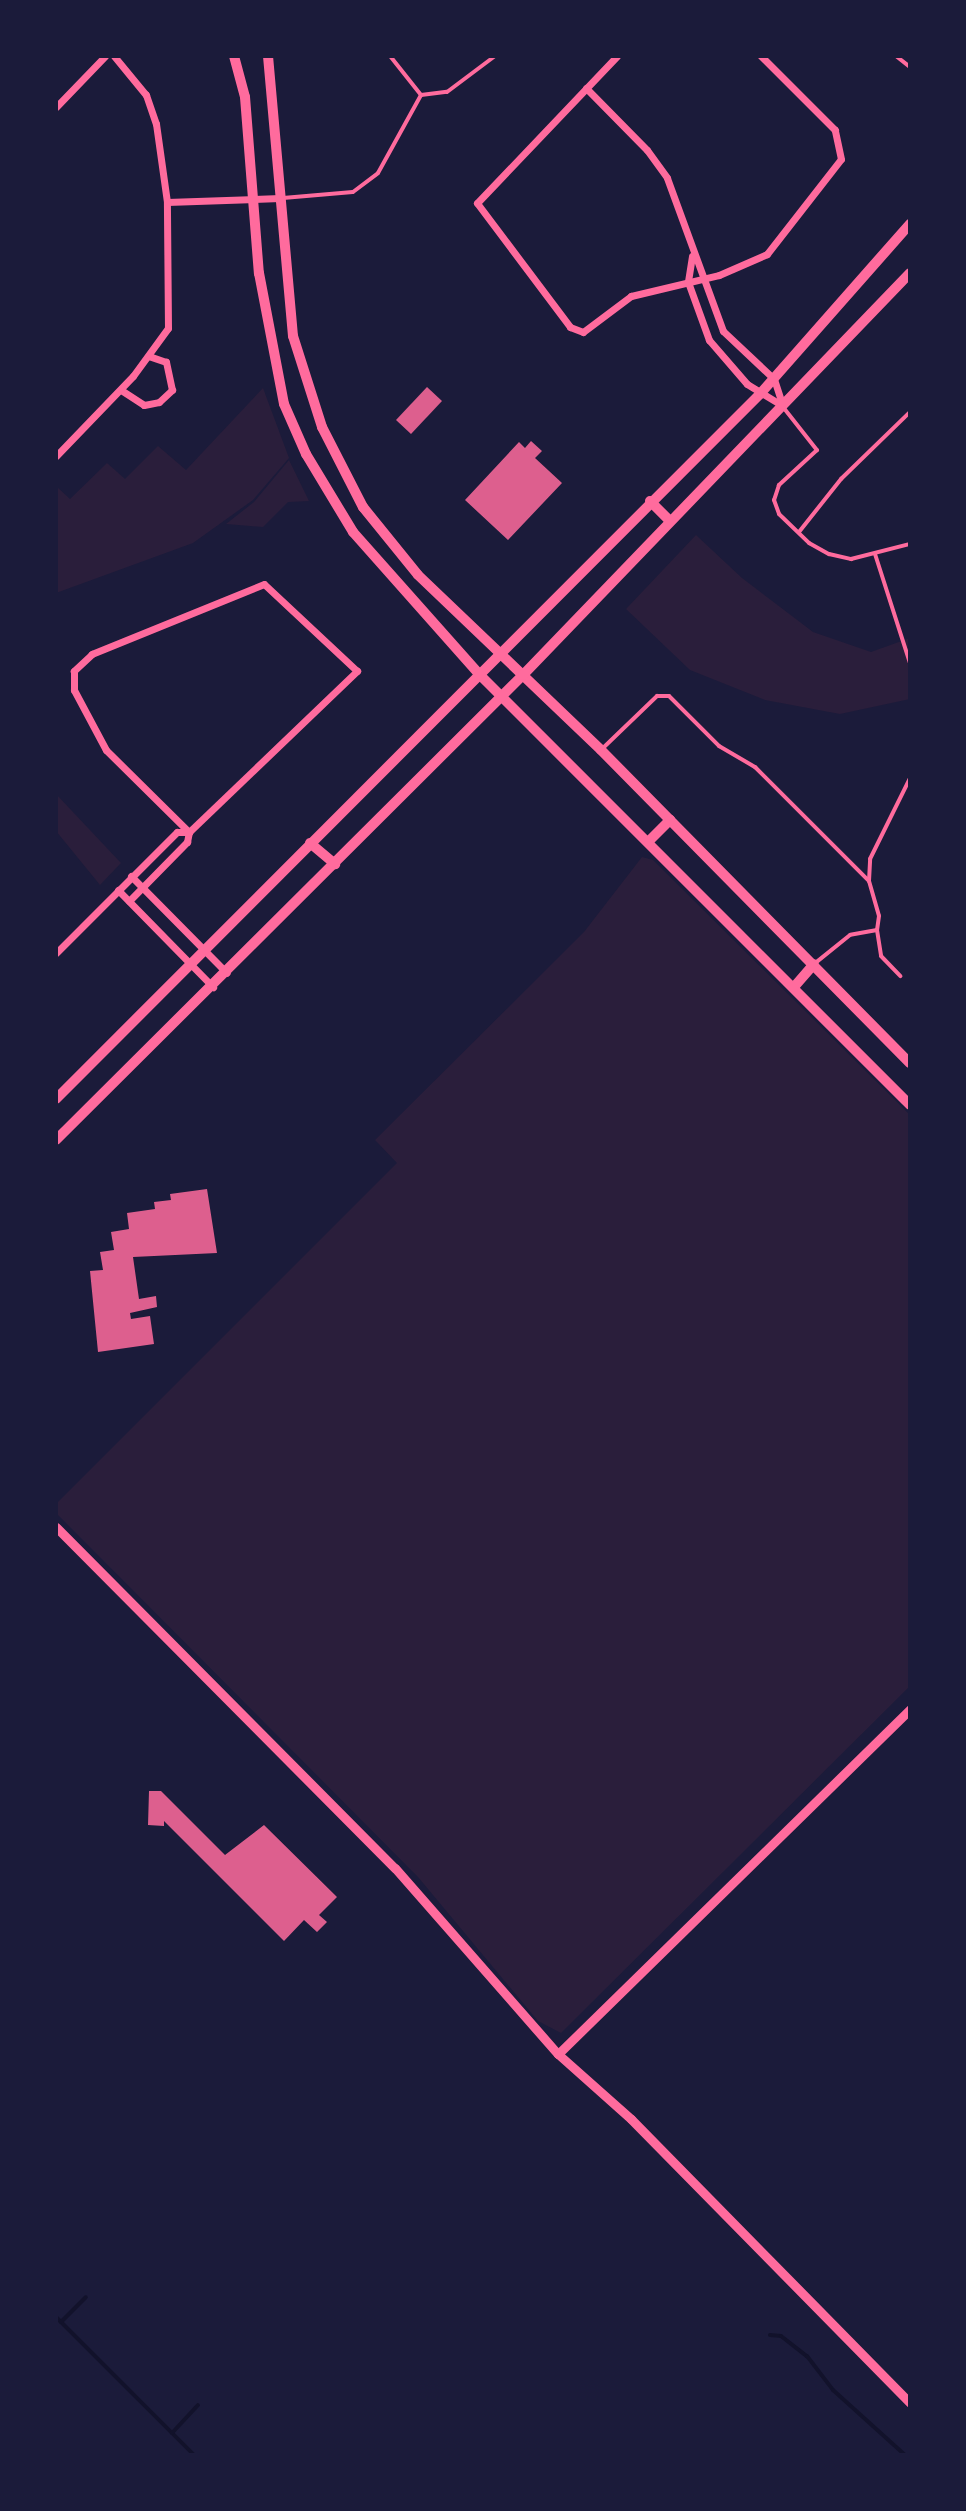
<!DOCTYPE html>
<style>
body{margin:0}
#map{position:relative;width:966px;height:2511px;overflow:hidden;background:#1b1b3a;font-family:"DejaVu Sans",sans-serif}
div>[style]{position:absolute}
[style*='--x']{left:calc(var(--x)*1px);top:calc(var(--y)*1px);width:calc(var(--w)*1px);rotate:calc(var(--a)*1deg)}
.green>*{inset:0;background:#2a1e3b}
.stream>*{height:4px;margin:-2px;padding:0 2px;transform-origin:2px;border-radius:2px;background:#12122b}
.building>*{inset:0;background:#dd5f8e}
.service>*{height:4px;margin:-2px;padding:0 2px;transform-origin:2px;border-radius:2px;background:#ff6b9d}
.minor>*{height:7px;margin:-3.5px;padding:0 3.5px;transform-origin:3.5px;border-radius:3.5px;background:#ff6b9d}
.tertiary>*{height:9px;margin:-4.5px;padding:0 4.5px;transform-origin:4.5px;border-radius:4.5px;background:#ff6b9d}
.secondary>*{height:10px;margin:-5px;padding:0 5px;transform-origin:5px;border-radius:5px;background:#ff6b9d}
span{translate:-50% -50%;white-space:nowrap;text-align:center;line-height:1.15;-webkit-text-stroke:6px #1b1b3a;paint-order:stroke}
.frame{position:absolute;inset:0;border:58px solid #1b1b3a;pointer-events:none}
</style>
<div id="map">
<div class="green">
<div style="clip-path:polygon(263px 388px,289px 458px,253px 500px,193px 543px,56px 593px,56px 486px,70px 499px,107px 463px,125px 479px,158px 446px,186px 470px)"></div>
<div style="clip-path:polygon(289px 460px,309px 501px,288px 502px,263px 527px,226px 524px,254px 502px)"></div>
<div style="clip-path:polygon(696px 535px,742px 578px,813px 632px,871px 652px,910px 638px,910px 699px,840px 714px,765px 700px,690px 670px,626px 609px)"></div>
<div style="clip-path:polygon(56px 794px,121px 863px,100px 885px,56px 831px)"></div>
<div style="clip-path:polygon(642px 857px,653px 860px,910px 1115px,910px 1686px,561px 2033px,538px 2021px,418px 1877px,56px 1513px,56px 1504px,397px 1163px,375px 1140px,584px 932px)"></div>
</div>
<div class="stream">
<div style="--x:56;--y:2317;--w:195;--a:45"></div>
<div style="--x:61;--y:2322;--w:35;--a:-45"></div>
<div style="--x:770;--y:2335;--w:11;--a:5"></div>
<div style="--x:781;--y:2336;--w:33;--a:38"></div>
<div style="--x:807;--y:2356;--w:43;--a:52.6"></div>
<div style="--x:833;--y:2390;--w:97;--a:42.1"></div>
<div style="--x:172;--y:2433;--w:38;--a:-47"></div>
</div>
<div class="building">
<div style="clip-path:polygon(427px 387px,442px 401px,411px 434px,396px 420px)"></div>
<div style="clip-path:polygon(531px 441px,542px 451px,535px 458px,562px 483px,508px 540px,465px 500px,519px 442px,525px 448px)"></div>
<div style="clip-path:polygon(207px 1189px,217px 1253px,133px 1257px,139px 1299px,156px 1296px,157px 1307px,130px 1313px,131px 1319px,150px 1316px,154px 1344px,98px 1352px,90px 1271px,103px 1270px,100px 1252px,114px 1250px,111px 1232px,129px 1229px,127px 1213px,155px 1209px,154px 1202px,171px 1200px,170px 1194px)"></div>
<div style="clip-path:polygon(149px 1791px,161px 1791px,225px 1855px,264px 1825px,337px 1897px,319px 1915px,327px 1922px,317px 1932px,304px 1920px,284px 1941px,164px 1821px,164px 1826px,148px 1825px)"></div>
</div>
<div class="service">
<div style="--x:896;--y:56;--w:18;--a:38"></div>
<div style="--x:421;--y:95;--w:26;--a:-7"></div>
<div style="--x:447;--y:92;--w:60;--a:-36.9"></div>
<div style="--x:283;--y:198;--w:70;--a:-4.9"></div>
<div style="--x:353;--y:192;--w:31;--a:-37"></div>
<div style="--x:378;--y:173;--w:89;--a:-61.1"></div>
<div style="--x:421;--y:95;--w:50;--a:-128.5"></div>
<div style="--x:783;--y:407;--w:55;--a:51.7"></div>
<div style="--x:817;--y:450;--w:52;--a:137.4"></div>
<div style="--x:779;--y:485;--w:16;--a:108"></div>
<div style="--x:774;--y:500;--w:15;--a:70"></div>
<div style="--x:779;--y:514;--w:42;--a:44"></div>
<div style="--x:809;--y:543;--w:23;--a:29"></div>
<div style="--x:829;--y:554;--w:23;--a:13"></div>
<div style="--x:851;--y:559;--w:61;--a:-14.3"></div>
<div style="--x:799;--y:532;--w:68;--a:-51.6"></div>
<div style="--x:841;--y:479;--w:96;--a:-44.2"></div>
<div style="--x:875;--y:554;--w:114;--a:72.2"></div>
<div style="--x:603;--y:748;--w:75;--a:-43.9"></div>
<div style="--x:657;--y:696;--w:12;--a:0"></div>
<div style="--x:669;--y:696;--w:71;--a:45"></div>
<div style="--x:719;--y:746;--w:42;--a:30.3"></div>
<div style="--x:755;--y:767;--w:161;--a:45"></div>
<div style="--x:869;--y:881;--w:36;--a:74"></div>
<div style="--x:879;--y:916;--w:14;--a:98"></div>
<div style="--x:877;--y:930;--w:27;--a:170"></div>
<div style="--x:850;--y:935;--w:46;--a:141.1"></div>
<div style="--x:869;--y:881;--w:22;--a:-87"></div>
<div style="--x:870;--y:859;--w:90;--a:-63.7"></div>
<div style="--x:877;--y:930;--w:26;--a:81"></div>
<div style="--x:881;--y:956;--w:28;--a:46"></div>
</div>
<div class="minor">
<div style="--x:617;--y:56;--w:203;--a:133.6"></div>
<div style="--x:477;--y:203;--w:155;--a:53.1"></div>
<div style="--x:570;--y:327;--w:14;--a:21"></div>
<div style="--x:583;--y:332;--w:60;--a:-36.9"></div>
<div style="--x:631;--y:296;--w:90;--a:-13.4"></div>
<div style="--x:719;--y:275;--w:52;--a:-23.6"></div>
<div style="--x:767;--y:254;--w:120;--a:-52.1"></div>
<div style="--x:841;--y:159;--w:30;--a:-102"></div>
<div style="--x:835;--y:130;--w:105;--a:-135"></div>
<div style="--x:586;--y:88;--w:87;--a:45.5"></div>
<div style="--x:647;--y:150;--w:34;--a:54"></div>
<div style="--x:667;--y:178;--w:163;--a:69.9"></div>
<div style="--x:723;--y:331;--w:70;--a:43.3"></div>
<div style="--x:774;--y:379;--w:28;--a:72"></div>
<div style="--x:56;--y:107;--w:71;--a:-46.1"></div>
<div style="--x:167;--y:202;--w:113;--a:-2"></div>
<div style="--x:692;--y:256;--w:26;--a:99"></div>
<div style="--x:688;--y:282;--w:62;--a:70.1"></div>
<div style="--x:709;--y:340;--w:58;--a:49.2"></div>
<div style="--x:747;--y:384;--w:42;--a:31.4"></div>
<div style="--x:121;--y:390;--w:27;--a:33"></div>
<div style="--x:144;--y:405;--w:15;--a:-11"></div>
<div style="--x:159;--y:402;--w:18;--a:-43"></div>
<div style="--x:172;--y:390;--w:29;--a:-102"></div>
<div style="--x:166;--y:362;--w:18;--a:-161"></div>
<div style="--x:56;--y:456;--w:111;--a:-46.1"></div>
<div style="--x:133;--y:376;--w:59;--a:-53.9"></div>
<div style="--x:168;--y:328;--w:126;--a:-90.5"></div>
<div style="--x:167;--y:202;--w:79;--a:-98"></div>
<div style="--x:156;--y:124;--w:31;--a:-109"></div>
<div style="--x:146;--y:95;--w:50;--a:-129.4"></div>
<div style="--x:131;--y:876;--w:136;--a:45.3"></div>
<div style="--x:118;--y:890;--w:136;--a:45.6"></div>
<div style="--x:129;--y:901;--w:83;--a:-45.5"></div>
<div style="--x:187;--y:842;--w:10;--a:-79"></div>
<div style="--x:189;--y:832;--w:233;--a:-43.8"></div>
<div style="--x:357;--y:671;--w:127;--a:-136.9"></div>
<div style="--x:264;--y:584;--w:186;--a:157.9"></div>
<div style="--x:92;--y:654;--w:25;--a:137"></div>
<div style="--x:74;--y:671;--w:19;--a:90"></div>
<div style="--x:74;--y:690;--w:68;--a:61.9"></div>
<div style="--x:106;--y:750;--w:117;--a:44.7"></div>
<div style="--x:56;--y:953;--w:171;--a:-45"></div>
<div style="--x:177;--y:832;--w:12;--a:0"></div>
</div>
<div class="tertiary">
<div style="--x:56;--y:1527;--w:481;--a:45.2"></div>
<div style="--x:395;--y:1868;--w:247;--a:48.8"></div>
<div style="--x:558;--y:2054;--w:98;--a:41.7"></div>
<div style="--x:631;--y:2119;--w:398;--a:45.5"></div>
<div style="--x:558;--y:2054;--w:493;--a:-44.4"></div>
</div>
<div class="secondary">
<div style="--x:234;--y:56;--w:42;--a:75"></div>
<div style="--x:245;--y:97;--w:177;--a:85.5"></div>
<div style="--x:259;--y:273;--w:133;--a:79.2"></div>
<div style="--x:284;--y:404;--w:55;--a:66.3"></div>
<div style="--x:306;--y:454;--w:91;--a:58.9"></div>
<div style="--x:353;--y:532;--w:188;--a:48.4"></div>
<div style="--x:478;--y:673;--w:611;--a:45"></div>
<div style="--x:268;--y:56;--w:281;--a:84.9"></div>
<div style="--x:293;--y:336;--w:96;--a:72.3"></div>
<div style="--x:322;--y:427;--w:90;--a:62.9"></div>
<div style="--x:363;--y:507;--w:87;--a:51"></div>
<div style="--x:418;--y:575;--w:253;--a:43.7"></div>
<div style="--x:601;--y:750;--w:440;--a:45.4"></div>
<div style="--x:650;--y:501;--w:27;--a:45"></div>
<div style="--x:649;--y:841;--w:30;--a:-45"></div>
<div style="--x:310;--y:843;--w:33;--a:40"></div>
<div style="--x:794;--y:987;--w:30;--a:-49"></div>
<div style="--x:56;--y:1099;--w:996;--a:-45.04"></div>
<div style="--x:760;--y:394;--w:227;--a:-48.6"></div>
<div style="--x:56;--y:1140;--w:659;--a:-44.88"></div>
<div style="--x:523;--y:675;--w:558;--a:-46.09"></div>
</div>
<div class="frame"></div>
</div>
